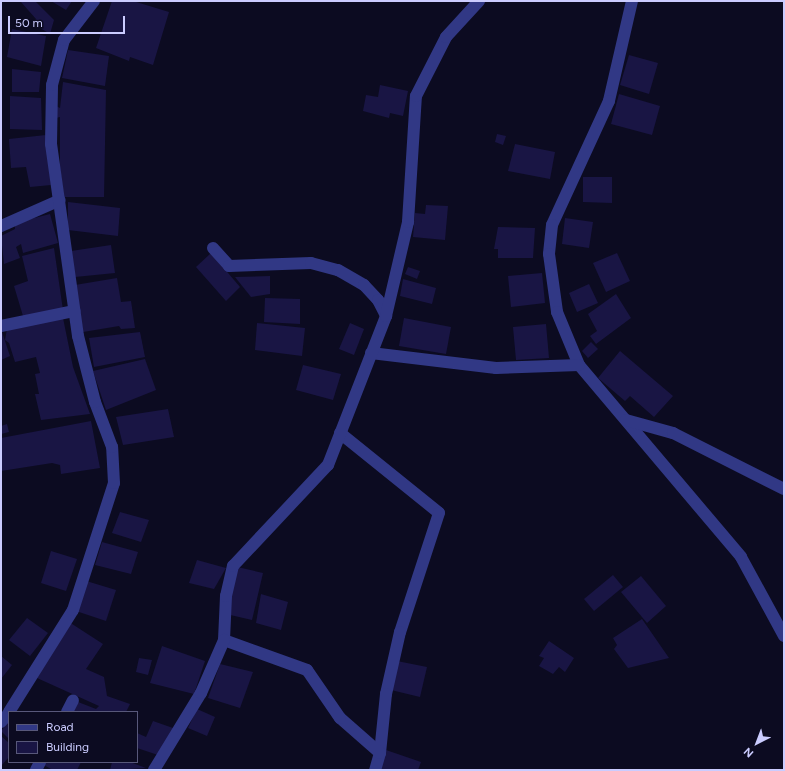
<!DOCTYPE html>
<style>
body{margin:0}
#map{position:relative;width:785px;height:771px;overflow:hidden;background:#0c0b21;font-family:Figtree,sans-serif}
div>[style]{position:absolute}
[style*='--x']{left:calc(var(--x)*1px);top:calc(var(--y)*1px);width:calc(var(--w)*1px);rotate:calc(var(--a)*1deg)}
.building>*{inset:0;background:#191544}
.minor>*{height:12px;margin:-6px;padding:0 6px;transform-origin:6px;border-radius:6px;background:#313885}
span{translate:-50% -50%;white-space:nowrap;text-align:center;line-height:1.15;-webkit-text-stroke:3px #0c0b21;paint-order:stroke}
.frame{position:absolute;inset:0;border:2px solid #cbccff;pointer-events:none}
.legend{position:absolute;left:8px;top:711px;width:130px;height:52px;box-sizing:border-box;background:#0c0b21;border:1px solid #58587a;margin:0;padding:5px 7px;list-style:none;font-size:12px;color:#cbccff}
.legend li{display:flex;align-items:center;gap:8px;height:20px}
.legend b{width:20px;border:1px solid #58587a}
.north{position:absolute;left:737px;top:723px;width:40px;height:40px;-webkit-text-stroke:3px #0c0b21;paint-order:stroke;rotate:222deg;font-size:11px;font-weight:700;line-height:16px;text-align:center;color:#cbccff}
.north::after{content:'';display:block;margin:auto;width:14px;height:18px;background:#cbccff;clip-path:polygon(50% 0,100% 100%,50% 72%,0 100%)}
.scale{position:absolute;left:8px;top:16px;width:117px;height:18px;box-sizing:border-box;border:2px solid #cbccff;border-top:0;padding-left:5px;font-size:12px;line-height:14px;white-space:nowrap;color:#cbccff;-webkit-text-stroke:3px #0c0b21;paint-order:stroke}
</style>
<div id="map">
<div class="building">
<div style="clip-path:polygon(35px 1px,54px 20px,50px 34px,32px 23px,36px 19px,21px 2px)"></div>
<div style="clip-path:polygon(51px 1px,72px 1px,66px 10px)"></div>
<div style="clip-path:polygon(112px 1px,133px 1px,169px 12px,153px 65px,130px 57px,129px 61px,96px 48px)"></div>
<div style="clip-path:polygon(12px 29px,46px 36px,41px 66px,7px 57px)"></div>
<div style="clip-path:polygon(68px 50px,109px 56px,105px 86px,62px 78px)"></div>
<div style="clip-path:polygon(629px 55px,658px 63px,649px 94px,620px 85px)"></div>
<div style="clip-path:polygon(12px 69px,41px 72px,39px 92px,12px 92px)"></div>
<div style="clip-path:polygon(63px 82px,106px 90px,104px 197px,64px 197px,60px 168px,60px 117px,56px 118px,56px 106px,60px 108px)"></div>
<div style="clip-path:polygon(380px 85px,408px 91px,403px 116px,390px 113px,389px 118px,363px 111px,366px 95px,378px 97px)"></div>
<div style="clip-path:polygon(619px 94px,660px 106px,652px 135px,611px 124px)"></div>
<div style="clip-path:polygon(10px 96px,41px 98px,42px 130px,10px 129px)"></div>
<div style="clip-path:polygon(497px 134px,506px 136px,503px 145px,495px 142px)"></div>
<div style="clip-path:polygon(46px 135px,51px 185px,30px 187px,26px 167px,11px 168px,9px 139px)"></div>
<div style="clip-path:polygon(515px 144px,555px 152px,550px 179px,508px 171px)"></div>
<div style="clip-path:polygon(583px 177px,612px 177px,612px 203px,583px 202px)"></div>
<div style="clip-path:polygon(68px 202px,120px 208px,118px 236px,68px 230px)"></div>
<div style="clip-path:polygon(426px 205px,448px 206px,445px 240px,413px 237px,415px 213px,425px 214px)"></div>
<div style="clip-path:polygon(50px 214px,58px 243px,23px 253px,21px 244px,16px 247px,20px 258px,4px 264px,1px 236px,15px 229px,15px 223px)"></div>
<div style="clip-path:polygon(565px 218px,593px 222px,589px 248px,562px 244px)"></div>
<div style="clip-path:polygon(498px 227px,535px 228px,533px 258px,498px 258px,498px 249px,494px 249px)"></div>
<div style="clip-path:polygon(111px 245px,115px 273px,75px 277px,71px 251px)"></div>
<div style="clip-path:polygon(54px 248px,63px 310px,23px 316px,14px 286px,28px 281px,22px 256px)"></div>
<div style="clip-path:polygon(211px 253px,240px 287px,226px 301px,196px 267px)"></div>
<div style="clip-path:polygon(617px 253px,630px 281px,606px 292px,593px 263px)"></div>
<div style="clip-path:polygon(408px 267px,420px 271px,417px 279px,405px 274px)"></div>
<div style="clip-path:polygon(542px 273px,545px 303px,511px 307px,508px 276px)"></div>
<div style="clip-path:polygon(270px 276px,270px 294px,251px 297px,235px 277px)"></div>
<div style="clip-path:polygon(117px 278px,121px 302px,131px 301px,135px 328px,121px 329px,119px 326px,83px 332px,75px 285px)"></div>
<div style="clip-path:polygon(403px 279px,436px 288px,432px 304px,400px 296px)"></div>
<div style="clip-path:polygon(589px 284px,598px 303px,577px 312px,569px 293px)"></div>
<div style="clip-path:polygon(616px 294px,631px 318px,596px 344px,590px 336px,597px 331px,588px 314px)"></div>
<div style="clip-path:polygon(265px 298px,300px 299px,300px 324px,264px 322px)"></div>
<div style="clip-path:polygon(63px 318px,73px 367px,90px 414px,41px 420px,35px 394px,39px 394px,35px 374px,40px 373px,36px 357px,15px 362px,9px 343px,5px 340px,7px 329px)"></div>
<div style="clip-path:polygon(404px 318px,451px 327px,446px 354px,399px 346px)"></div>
<div style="clip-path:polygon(257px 323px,305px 328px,302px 356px,255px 350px)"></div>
<div style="clip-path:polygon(350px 323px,364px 329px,354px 355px,339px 349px)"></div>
<div style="clip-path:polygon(546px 324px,549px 358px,516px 360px,513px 327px)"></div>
<div style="clip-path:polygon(1px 329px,10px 356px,1px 360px)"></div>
<div style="clip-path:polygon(140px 332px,145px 357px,94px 367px,89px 338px)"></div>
<div style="clip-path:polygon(591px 342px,598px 349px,588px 358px,582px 351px)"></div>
<div style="clip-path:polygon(620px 351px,673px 396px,654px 417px,630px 396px,625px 401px,598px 378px)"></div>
<div style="clip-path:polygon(145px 359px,156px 390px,106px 410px,93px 371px)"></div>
<div style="clip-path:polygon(303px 365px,341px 374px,333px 400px,296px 390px)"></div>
<div style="clip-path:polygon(168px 409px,174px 437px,123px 445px,116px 417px)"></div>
<div style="clip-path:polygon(91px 421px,100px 468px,61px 474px,60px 465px,52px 463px,1px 471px,1px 438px)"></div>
<div style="clip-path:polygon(7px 424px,9px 432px,1px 434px,1px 426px)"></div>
<div style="clip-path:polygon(120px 512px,149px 520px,141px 542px,112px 533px)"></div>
<div style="clip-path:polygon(102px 542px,138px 552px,131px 574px,95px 565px)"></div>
<div style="clip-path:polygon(51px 551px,77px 559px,66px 591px,41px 583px)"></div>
<div style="clip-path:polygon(197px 560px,226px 568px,214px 589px,189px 583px)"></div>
<div style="clip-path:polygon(233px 566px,263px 573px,252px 620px,226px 614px)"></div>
<div style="clip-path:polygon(613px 575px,623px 587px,594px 611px,584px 599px)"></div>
<div style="clip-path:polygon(641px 576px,666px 606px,647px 623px,621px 592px)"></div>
<div style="clip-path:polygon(83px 580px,116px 590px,106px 621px,73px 610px)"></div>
<div style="clip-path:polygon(261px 594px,288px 602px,281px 630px,256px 623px)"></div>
<div style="clip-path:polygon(27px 618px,48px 633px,30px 656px,9px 640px)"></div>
<div style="clip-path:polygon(642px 619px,669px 658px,628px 668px,614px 649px,617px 645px,613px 638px)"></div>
<div style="clip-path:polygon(69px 622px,103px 644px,86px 669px,104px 677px,107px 696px,130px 704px,126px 712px,67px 712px,73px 700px,96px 709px,99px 706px,37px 678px)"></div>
<div style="clip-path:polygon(549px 641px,574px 658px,565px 672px,559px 667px,553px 674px,539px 666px,544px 658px,539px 656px)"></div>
<div style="clip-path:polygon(162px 646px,205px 661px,194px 694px,150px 683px)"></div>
<div style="clip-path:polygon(1px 656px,12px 665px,1px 679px)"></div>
<div style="clip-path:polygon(139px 658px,152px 660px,148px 675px,136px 672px)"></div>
<div style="clip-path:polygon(397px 661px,427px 667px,420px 697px,391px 690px)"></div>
<div style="clip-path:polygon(220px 664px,253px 672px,240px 708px,208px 698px)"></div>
<div style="clip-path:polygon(197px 709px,215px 717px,207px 736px,188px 728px)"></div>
<div style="clip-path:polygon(9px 721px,9px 739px,1px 731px)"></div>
<div style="clip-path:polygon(153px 721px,173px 728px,161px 756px,137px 748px,137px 733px,146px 737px)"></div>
<div style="clip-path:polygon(1px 736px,9px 743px,9px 757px,1px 766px)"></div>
<div style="clip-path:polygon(386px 750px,421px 762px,418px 770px,380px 770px)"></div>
<div style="clip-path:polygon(38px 762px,81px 762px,77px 770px,53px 770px)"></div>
<div style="clip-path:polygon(112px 762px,130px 762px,146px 768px,110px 770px)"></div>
</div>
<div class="minor">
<div style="--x:632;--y:1;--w:103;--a:103"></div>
<div style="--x:609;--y:101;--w:136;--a:114.7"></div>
<div style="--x:552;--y:225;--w:29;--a:96"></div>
<div style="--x:549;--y:254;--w:59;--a:82.1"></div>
<div style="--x:557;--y:312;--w:57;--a:67.5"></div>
<div style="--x:579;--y:365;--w:251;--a:49.8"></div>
<div style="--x:741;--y:557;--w:90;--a:61.4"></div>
<div style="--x:1;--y:226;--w:64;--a:-23.8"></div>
<div style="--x:213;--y:248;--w:24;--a:48"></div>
<div style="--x:229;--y:266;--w:82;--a:-2.1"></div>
<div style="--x:311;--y:263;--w:28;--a:15"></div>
<div style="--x:338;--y:270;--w:30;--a:30"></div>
<div style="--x:364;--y:285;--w:21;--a:47"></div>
<div style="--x:378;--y:300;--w:18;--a:63"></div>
<div style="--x:1;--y:326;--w:75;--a:-11.6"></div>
<div style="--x:371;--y:353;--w:126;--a:6.8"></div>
<div style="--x:496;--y:368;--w:83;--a:-2.1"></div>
<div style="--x:626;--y:420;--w:49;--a:15.5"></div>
<div style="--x:673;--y:433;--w:124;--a:26.8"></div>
<div style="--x:340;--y:433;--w:127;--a:38.9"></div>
<div style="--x:439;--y:513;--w:125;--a:108.1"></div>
<div style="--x:400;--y:632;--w:64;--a:102.7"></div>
<div style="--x:386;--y:694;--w:59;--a:95.8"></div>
<div style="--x:380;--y:753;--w:18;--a:106"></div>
<div style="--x:9;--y:712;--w:120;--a:-57.9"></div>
<div style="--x:73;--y:610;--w:133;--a:-72.1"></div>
<div style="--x:114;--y:483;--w:36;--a:-93"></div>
<div style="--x:112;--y:447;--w:48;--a:-110.7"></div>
<div style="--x:95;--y:402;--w:68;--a:-104.4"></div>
<div style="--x:78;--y:336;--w:194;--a:-98"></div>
<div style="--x:51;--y:144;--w:59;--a:-89"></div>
<div style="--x:52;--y:85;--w:47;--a:-75.1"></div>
<div style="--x:64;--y:40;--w:49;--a:-52.4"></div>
<div style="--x:67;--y:712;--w:13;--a:-63"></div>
<div style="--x:1;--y:722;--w:12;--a:-48"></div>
<div style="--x:380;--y:753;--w:53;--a:-138.8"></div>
<div style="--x:340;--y:718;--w:58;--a:-124.5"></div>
<div style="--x:307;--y:670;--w:88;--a:-160.1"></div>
<div style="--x:224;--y:640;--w:44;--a:-87.4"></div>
<div style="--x:226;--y:596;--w:31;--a:-77"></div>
<div style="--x:233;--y:566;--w:139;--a:-46.8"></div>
<div style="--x:328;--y:465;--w:160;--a:-68.7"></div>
<div style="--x:386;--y:316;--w:97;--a:-76.8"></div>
<div style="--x:408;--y:222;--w:126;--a:-86.4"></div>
<div style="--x:416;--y:96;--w:66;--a:-63"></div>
<div style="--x:446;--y:37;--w:49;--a:-47.5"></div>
<div style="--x:36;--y:770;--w:9;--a:-63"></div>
<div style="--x:154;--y:770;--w:90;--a:-58.6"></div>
<div style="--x:201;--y:693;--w:58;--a:-66.5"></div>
</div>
<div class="frame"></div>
<ul class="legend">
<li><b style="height:5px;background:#313885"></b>Road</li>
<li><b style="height:11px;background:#191544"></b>Building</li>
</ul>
<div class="north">N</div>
<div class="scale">50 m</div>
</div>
